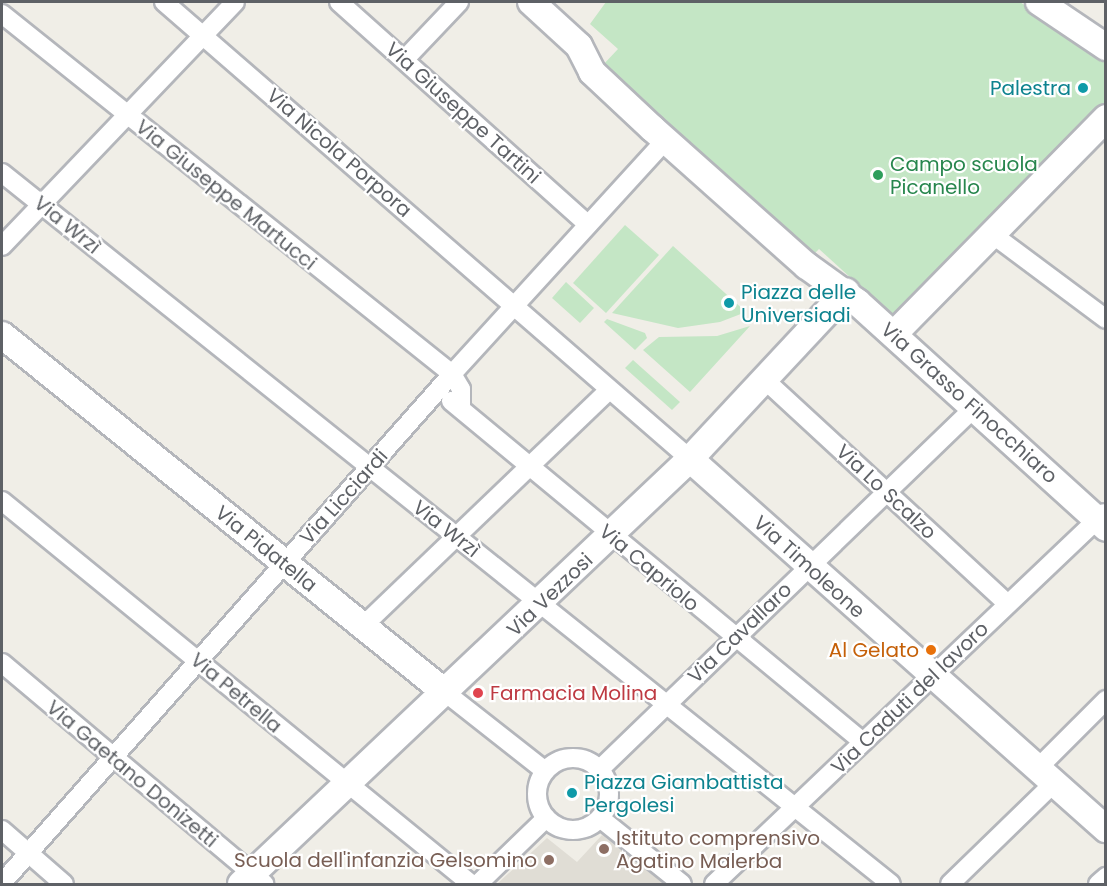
<!DOCTYPE html>
<meta charset="utf-8">
<style>
body{margin:0}
#map{position:relative;width:1107px;height:886px;overflow:hidden;background:#f0eee7;font-family:Poppins,sans-serif}
div>[style]{position:absolute}
[style*='--x']{left:calc(var(--x)*1px);top:calc(var(--y)*1px);width:calc(var(--w)*1px);rotate:calc(var(--a)*1deg)}
.education>*{inset:0;background:#e0ddd5}
.green>*{inset:0;background:#c4e6c5}
.roads{filter:drop-shadow(2px 0 #b4b6bb) drop-shadow(-2px 0 #b4b6bb) drop-shadow(0 2px #b4b6bb) drop-shadow(0 -2px #b4b6bb)}
.street>*{height:18px;margin:-9px;padding:0 9px;transform-origin:9px;border-radius:9px;background:#fff}
.street>.ring{margin:-9px;padding:0;box-sizing:content-box;background:none;border:18px solid #fff;border-radius:50%}
.secondary>*{height:26px;margin:-13px;padding:0 13px;transform-origin:13px;border-radius:13px;background:#fff}
.dots>*{width:16px;height:16px;translate:-50% -50%;box-sizing:border-box;border:3px solid #fff;border-radius:50%}
span{translate:-50% -50%;white-space:nowrap;text-align:center;line-height:1.15;-webkit-text-stroke:4.5px #fff;paint-order:stroke}
.culture-label{font-size:20px;color:#0d838f}
.right{translate:-100% -50%;text-align:right}
.left{translate:0 -50%;text-align:left}
.street-label{font-size:20px;color:#5e6166}
.leisure-label{font-size:20px;color:#27864d}
.food-label{font-size:20px;color:#c56008}
.health-label{font-size:20px;color:#be3a42}
.education-label{font-size:20px;color:#785e54}
.frame{position:absolute;inset:0;border:3px solid #5e6166;pointer-events:none}
</style>
<div id="map">
<div class="education">
<div style="clip-path:polygon(602px 835px,664px 884px,497px 884px,547px 838px,577px 862px)"></div>
</div>
<div class="green">
<div style="clip-path:polygon(606px 2px,1020px 2px,1105px 61px,1105px 102px,895px 318px,819px 249px,811px 257px,602px 66px,618px 49px,590px 24px)"></div>
<div style="clip-path:polygon(625px 225px,659px 255px,606px 313px,573px 283px)"></div>
<div style="clip-path:polygon(673px 246px,746px 312px,720px 322px,678px 328px,612px 313px)"></div>
<div style="clip-path:polygon(566px 282px,594px 308px,580px 323px,552px 298px)"></div>
<div style="clip-path:polygon(607px 319px,645px 333px,647px 338px,635px 350px,604px 322px)"></div>
<div style="clip-path:polygon(750px 326px,690px 392px,643px 350px,659px 337px,717px 336px)"></div>
<div style="clip-path:polygon(633px 360px,680px 402px,672px 410px,625px 368px)"></div>
</div>
<div class="roads">
<div class="street">
<div style="--x:164;--y:2;--w:697;--a:40.98"></div>
<div style="--x:339;--y:2;--w:334;--a:41.8"></div>
<div style="--x:2;--y:14;--w:576;--a:38.66"></div>
<div style="--x:452;--y:374;--w:17;--a:59"></div>
<div style="--x:461;--y:389;--w:19;--a:90"></div>
<div style="--x:404;--y:60;--w:80;--a:-46.5"></div>
<div style="--x:2;--y:173;--w:1138;--a:38.65"></div>
<div style="--x:992;--y:234;--w:142;--a:36.7"></div>
<div style="--x:2;--y:246;--w:337;--a:-46.3"></div>
<div style="--x:765;--y:380;--w:330;--a:42.7"></div>
<div style="--x:451;--y:401;--w:535;--a:39.61"></div>
<div style="--x:2;--y:501;--w:606;--a:39.24"></div>
<div style="--x:363;--y:626;--w:341;--a:-43.8"></div>
<div style="--x:2;--y:663;--w:343;--a:40.1"></div>
<div style="--x:446;--y:693;--w:126;--a:38.2"></div>
<div class="ring" style="left:537px;top:758px;width:54px;height:54px"></div>
<div style="--x:1037;--y:769;--w:98;--a:-45"></div>
<div style="--x:599;--y:770;--w:524;--a:-43.99"></div>
<div style="--x:600;--y:818;--w:105;--a:38.8"></div>
<div style="--x:2;--y:830;--w:82;--a:41.1"></div>
<div style="--x:2;--y:883;--w:679;--a:-48.52"></div>
<div style="--x:452;--y:374;--w:316;--a:-47.6"></div>
<div style="--x:478;--y:884;--w:95;--a:-44.1"></div>
<div style="--x:714;--y:884;--w:538;--a:-43.57"></div>
<div style="--x:950;--y:884;--w:144;--a:-44.2"></div>
<div style="--x:1098;--y:884;--w:11;--a:-41"></div>
</div>
<div class="secondary">
<div style="--x:531;--y:2;--w:65;--a:42.5"></div>
<div style="--x:579;--y:46;--w:29;--a:63"></div>
<div style="--x:592;--y:72;--w:83;--a:43.1"></div>
<div style="--x:653;--y:129;--w:206;--a:41.7"></div>
<div style="--x:807;--y:266;--w:62;--a:35.8"></div>
<div style="--x:857;--y:302;--w:336;--a:42.2"></div>
<div style="--x:1039;--y:2;--w:81;--a:33.9"></div>
<div style="--x:894;--y:334;--w:303;--a:-45.5"></div>
<div style="--x:2;--y:335;--w:570;--a:38.88"></div>
<div style="--x:690;--y:459;--w:557;--a:41.65"></div>
<div style="--x:241;--y:884;--w:618;--a:-43.43"></div>
<div style="--x:690;--y:459;--w:229;--a:-47"></div>
</div>
</div>
<div class="dots">
<div style="left:1083px;top:88px;background:#0f9aa8"></div>
<div style="left:878px;top:175px;background:#2e9e5b"></div>
<div style="left:729px;top:303px;background:#0f9aa8"></div>
<div style="left:931px;top:650px;background:#e8710a"></div>
<div style="left:478px;top:693px;background:#e0444e"></div>
<div style="left:572px;top:793px;background:#0f9aa8"></div>
<div style="left:604px;top:849px;background:#8d6e63"></div>
<div style="left:549px;top:860px;background:#8d6e63"></div>
</div>
<div class="culture-label">
<span class="right" style="left:1071px;top:88px">Palestra</span>
<span class="left" style="left:741px;top:304px">Piazza delle<br>Universiadi</span>
<span class="left" style="left:584px;top:794px">Piazza Giambattista<br>Pergolesi</span>
</div>
<div class="street-label">
<span style="left:463px;top:113px;rotate:42deg">Via Giuseppe Tartini</span>
<span style="left:339px;top:153px;rotate:41deg">Via Nicola Porpora</span>
<span style="left:226px;top:195px;rotate:39deg">Via Giuseppe Martucci</span>
<span style="left:67px;top:225px;rotate:39deg">Via Wrzì</span>
<span style="left:969px;top:403px;rotate:42deg">Via Grasso Finocchiaro</span>
<span style="left:886px;top:492px;rotate:43deg">Via Lo Scalzo</span>
<span style="left:344px;top:497px;rotate:-48deg">Via Licciardi</span>
<span style="left:446px;top:529px;rotate:38deg">Via Wrzì</span>
<span style="left:266px;top:549px;rotate:39deg">Via Pidatella</span>
<span style="left:809px;top:567px;rotate:42deg">Via Timoleone</span>
<span style="left:649px;top:568px;rotate:40deg">Via Capriolo</span>
<span style="left:550px;top:595px;rotate:-44deg">Via Vezzosi</span>
<span style="left:740px;top:633px;rotate:-44deg">Via Cavallaro</span>
<span style="left:236px;top:693px;rotate:40deg">Via Petrella</span>
<span style="left:910px;top:698px;rotate:-44deg">Via Caduti del lavoro</span>
<span style="left:132px;top:774px;rotate:40deg">Via Gaetano Donizetti</span>
</div>
<div class="leisure-label">
<span class="left" style="left:890px;top:176px">Campo scuola<br>Picanello</span>
</div>
<div class="food-label">
<span class="right" style="left:919px;top:650px">Al Gelato</span>
</div>
<div class="health-label">
<span class="left" style="left:490px;top:693px">Farmacia Molina</span>
</div>
<div class="education-label">
<span class="left" style="left:616px;top:850px">Istituto comprensivo<br>Agatino Malerba</span>
<span class="right" style="left:537px;top:860px">Scuola dell'infanzia Gelsomino</span>
</div>
<div class="frame"></div>
</div>
